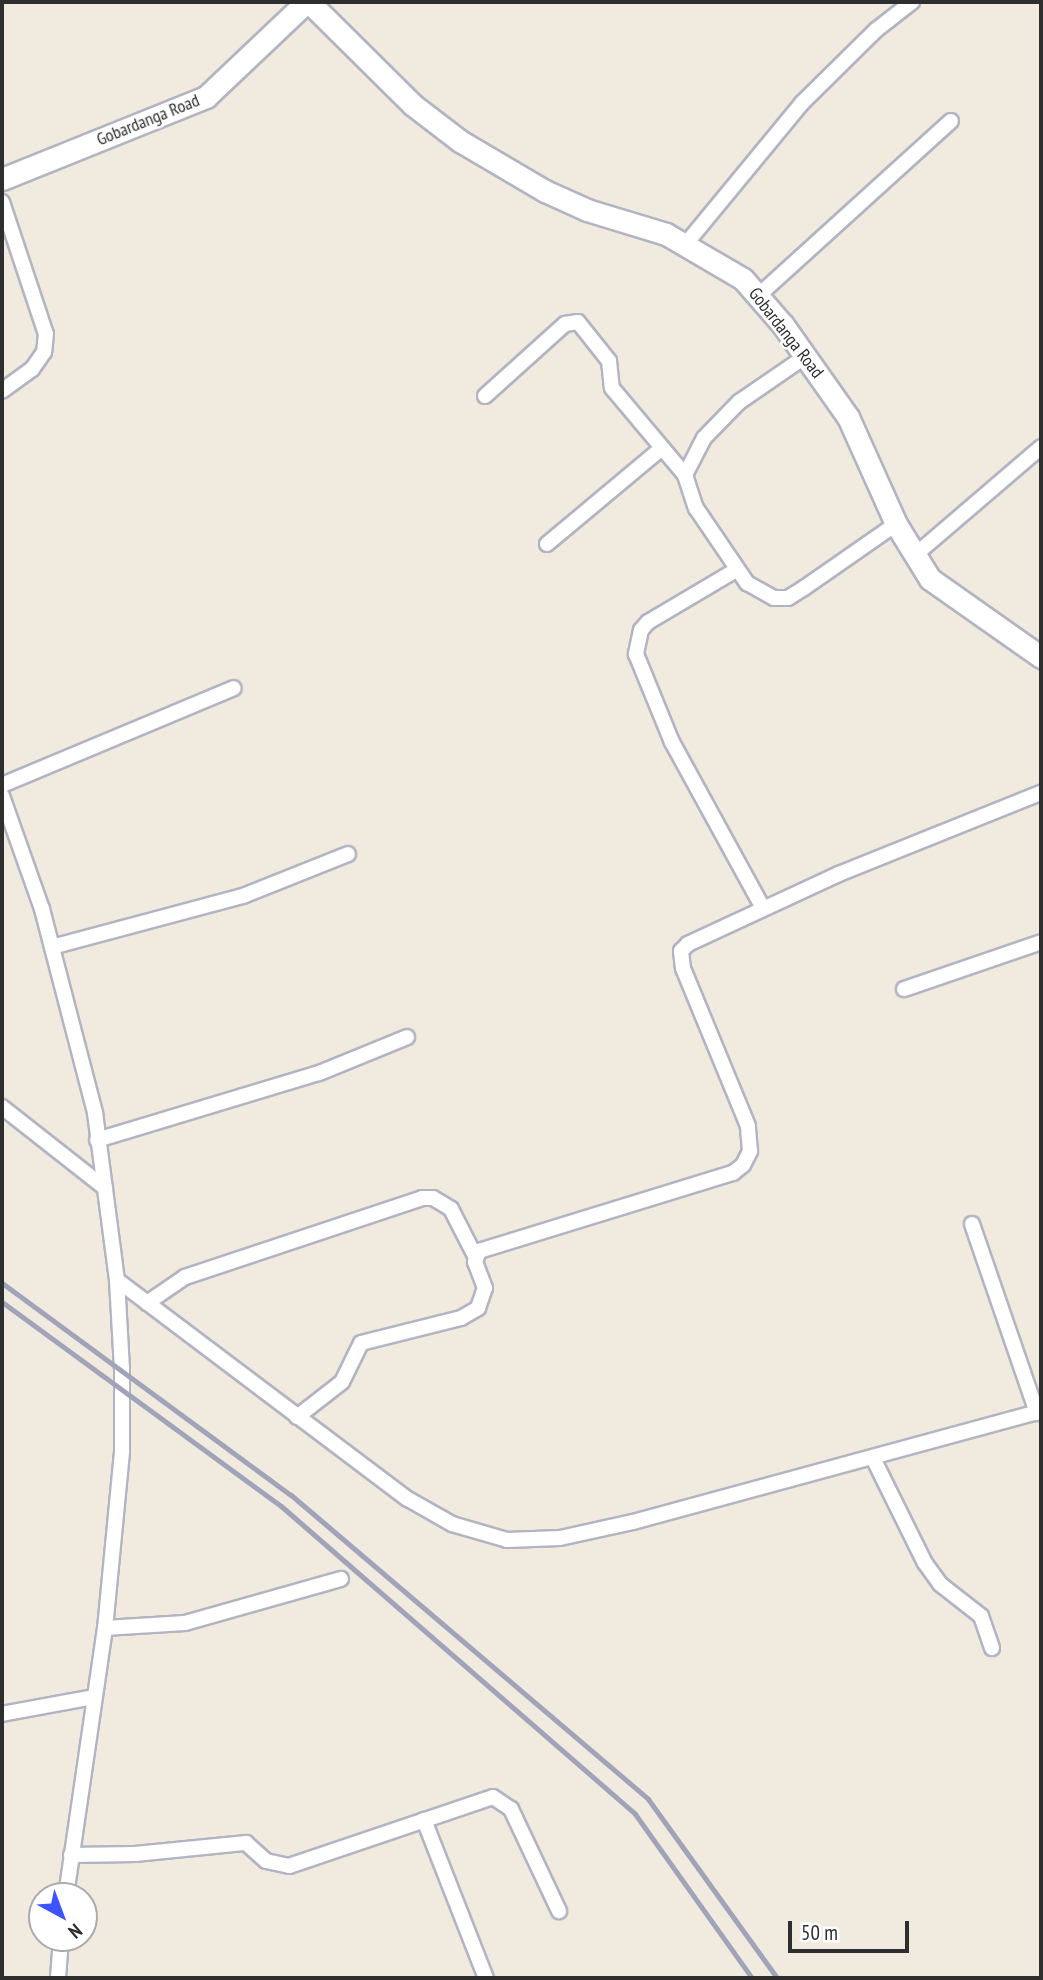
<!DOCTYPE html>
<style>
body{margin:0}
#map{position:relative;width:1043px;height:1980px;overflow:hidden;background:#f0eadf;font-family:"PT Sans Narrow",sans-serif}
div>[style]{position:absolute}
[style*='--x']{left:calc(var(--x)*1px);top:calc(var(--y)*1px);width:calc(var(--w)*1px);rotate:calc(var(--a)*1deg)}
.roads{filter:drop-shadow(2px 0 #b3b4c2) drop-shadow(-2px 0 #b3b4c2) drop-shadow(0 2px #b3b4c2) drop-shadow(0 -2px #b3b4c2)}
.street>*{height:14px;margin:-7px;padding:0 7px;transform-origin:7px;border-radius:7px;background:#fff}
.secondary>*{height:21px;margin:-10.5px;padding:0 10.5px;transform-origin:10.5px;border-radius:10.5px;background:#fff}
.rail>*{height:5px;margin:-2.5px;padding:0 2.5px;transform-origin:2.5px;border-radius:2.5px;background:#a1a3b9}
span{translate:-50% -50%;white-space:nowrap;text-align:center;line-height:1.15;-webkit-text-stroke:5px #fff;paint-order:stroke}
.street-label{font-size:18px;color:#2e2e2e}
.frame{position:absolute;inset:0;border:4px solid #2e2e2e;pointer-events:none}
.north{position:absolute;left:28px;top:1882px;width:70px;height:70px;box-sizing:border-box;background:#fff;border:2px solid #ababab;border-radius:50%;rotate:139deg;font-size:19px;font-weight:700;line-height:28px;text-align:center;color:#2e2e2e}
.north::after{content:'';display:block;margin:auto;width:24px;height:32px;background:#3d53ff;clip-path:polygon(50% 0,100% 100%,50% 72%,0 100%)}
.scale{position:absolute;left:788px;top:1921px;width:121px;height:32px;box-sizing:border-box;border:4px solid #2e2e2e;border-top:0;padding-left:9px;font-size:21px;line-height:24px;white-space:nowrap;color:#2e2e2e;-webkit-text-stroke:5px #fff;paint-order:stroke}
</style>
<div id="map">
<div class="roads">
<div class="street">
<div style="--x:2;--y:202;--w:139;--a:71.6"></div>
<div style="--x:46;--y:334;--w:18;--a:96"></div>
<div style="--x:44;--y:352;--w:21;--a:125"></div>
<div style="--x:32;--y:369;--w:37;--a:144"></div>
<div style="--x:685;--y:245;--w:184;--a:-50.5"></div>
<div style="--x:802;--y:103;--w:104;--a:-44.6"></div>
<div style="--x:876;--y:30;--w:46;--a:-37.9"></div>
<div style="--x:759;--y:295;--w:259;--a:-42.2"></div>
<div style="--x:806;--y:356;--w:81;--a:145.5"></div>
<div style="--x:739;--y:402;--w:50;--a:134.2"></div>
<div style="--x:704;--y:438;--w:42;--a:117.2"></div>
<div style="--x:685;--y:475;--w:35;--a:72"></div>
<div style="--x:696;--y:508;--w:91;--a:55.8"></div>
<div style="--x:747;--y:583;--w:31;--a:29"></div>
<div style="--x:774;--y:598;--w:14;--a:0"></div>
<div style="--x:788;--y:598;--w:19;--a:-32"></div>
<div style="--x:804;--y:588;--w:112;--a:-34.8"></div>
<div style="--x:485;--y:396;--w:108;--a:-42"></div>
<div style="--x:565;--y:324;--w:13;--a:-9"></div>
<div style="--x:578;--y:322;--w:50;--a:51.5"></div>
<div style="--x:609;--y:361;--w:27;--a:84"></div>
<div style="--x:612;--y:388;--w:114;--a:50"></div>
<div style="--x:547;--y:544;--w:150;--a:-39.9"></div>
<div style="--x:914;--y:556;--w:167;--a:-40.6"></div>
<div style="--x:736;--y:570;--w:102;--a:149.4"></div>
<div style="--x:648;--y:622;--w:11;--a:131"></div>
<div style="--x:641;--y:630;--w:25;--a:102"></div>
<div style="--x:636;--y:654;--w:95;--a:67.8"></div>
<div style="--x:672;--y:742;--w:189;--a:61.3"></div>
<div style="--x:2;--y:785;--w:251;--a:-22.7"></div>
<div style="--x:2;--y:796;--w:120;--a:70.5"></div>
<div style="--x:42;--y:909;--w:211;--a:75.4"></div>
<div style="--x:95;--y:1113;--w:168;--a:82.5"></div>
<div style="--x:117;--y:1280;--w:89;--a:86.8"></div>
<div style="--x:122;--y:1369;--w:83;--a:90"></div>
<div style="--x:122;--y:1452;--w:177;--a:95.5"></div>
<div style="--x:105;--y:1628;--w:271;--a:98.3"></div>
<div style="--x:52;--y:947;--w:198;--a:-15"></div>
<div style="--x:243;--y:896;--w:113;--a:-21.8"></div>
<div style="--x:904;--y:989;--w:145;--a:-18.9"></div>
<div style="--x:2;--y:1107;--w:131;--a:38.2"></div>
<div style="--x:97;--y:1140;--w:232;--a:-16.8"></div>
<div style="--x:319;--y:1073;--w:95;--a:-22.2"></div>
<div style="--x:972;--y:1224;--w:200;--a:71"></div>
<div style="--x:117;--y:1280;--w:364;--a:37"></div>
<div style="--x:408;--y:1499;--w:51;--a:29.6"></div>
<div style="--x:452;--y:1524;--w:57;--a:16.2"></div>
<div style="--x:507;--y:1540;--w:53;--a:-2.2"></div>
<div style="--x:560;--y:1538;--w:75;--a:-12.4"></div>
<div style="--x:633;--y:1522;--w:423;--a:-15.2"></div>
<div style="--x:147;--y:1303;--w:46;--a:-34.4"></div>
<div style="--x:185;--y:1277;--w:250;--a:-18.4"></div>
<div style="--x:422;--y:1198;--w:11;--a:0"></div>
<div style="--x:433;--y:1198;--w:21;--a:31"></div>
<div style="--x:451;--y:1209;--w:53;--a:62.9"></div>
<div style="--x:297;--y:1417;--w:57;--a:-37.9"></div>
<div style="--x:342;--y:1382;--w:43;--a:-64"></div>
<div style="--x:361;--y:1343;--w:103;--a:-14"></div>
<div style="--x:461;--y:1318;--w:20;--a:-30"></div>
<div style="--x:478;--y:1308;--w:21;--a:-71"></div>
<div style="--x:485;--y:1288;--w:28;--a:-111"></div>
<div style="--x:475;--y:1262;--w:12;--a:-70"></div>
<div style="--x:479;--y:1251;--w:266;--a:-17.1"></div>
<div style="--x:733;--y:1173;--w:13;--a:-39"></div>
<div style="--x:743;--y:1165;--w:16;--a:-63"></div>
<div style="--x:750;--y:1151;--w:25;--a:-95"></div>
<div style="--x:748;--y:1126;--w:171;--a:-112.4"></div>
<div style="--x:683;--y:968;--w:17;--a:-97"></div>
<div style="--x:681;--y:951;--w:10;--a:-45"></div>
<div style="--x:688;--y:944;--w:166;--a:-24.9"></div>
<div style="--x:839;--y:874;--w:218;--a:-21.9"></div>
<div style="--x:873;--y:1458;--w:117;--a:63.7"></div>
<div style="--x:925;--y:1563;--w:26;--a:54"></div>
<div style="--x:940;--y:1584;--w:52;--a:38"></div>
<div style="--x:981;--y:1616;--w:34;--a:71"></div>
<div style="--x:105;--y:1628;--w:80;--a:-3.6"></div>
<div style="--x:185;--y:1623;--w:162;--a:-15.8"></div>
<div style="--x:2;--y:1714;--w:94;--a:-10.5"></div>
<div style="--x:424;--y:1820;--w:170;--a:68.6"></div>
<div style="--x:71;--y:1855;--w:64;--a:-0.9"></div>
<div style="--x:135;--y:1854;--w:112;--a:-5.7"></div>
<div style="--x:246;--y:1843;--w:27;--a:42"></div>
<div style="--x:266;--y:1861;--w:24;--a:12"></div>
<div style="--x:289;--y:1866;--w:215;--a:-18.7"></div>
<div style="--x:493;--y:1797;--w:22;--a:34"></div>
<div style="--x:511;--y:1809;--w:113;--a:64.8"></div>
<div style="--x:58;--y:1978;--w:40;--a:-85.7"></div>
</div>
<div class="secondary">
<div style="--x:309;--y:2;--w:146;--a:44.7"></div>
<div style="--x:413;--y:105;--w:59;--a:37.5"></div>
<div style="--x:460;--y:141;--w:99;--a:30.5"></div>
<div style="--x:545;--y:191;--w:46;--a:24.3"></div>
<div style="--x:587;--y:210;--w:83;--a:16.9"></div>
<div style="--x:666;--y:234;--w:89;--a:30.3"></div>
<div style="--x:743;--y:279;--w:61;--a:49"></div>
<div style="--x:783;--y:325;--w:113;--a:54.8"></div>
<div style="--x:848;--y:417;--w:117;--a:65.8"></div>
<div style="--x:896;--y:524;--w:65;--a:58.3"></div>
<div style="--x:930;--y:579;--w:136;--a:35.1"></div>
<div style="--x:2;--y:179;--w:220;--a:-21.9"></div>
<div style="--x:206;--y:97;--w:138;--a:-43.5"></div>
</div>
</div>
<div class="rail">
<div style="--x:2;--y:1283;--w:358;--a:36.3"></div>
<div style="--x:291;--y:1495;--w:469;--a:40.4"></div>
<div style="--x:648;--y:1799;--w:221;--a:54.2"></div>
<div style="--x:2;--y:1302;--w:346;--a:36.2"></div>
<div style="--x:281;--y:1506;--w:469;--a:41"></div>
<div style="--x:635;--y:1814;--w:201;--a:54.5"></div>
</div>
<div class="street-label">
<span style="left:148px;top:120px;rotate:-22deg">Gobardanga Road</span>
<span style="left:786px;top:333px;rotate:52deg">Gobardanga Road</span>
</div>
<div class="frame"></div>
<div class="north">N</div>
<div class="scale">50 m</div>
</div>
